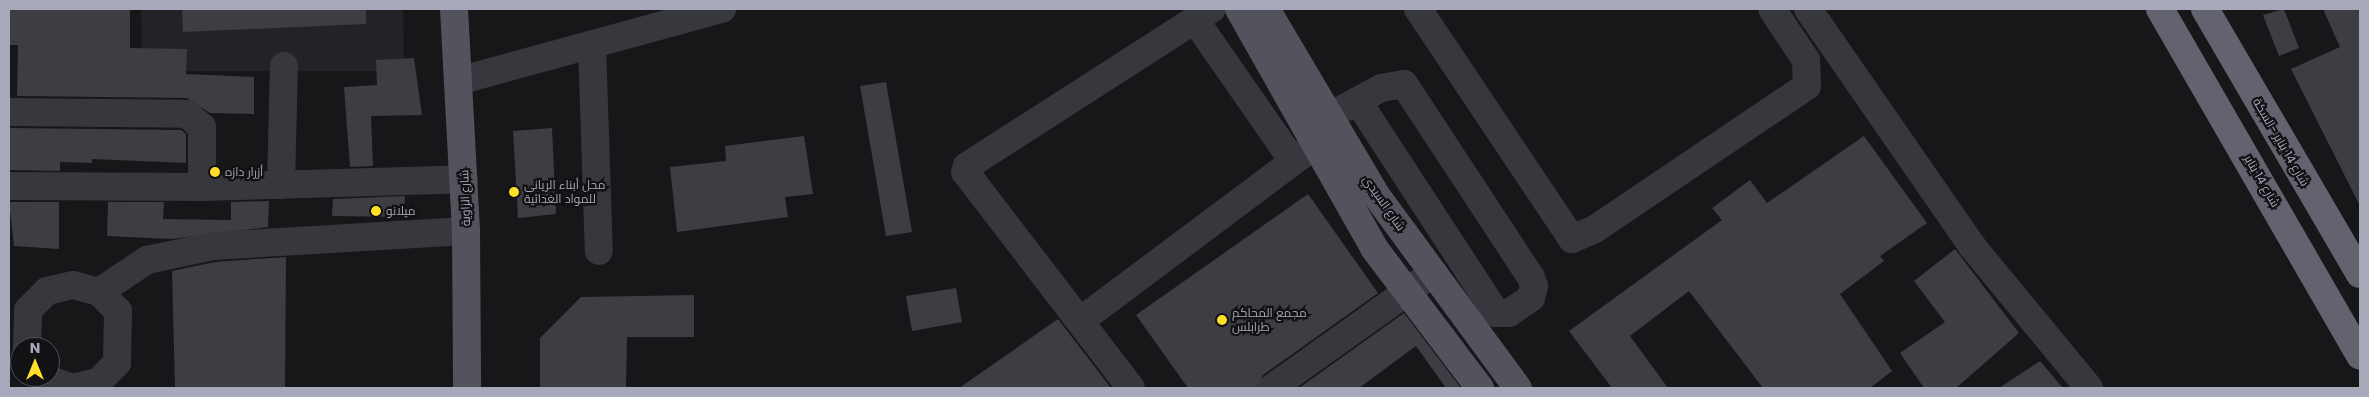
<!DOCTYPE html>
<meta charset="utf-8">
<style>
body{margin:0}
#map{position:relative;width:2369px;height:397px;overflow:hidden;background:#171618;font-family:Poppins,Cairo,sans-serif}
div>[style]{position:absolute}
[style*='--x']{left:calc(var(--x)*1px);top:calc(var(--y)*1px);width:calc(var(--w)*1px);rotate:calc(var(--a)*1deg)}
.built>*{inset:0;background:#232226}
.building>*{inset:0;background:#3e3d44}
.minor>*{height:28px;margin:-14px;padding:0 14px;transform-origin:14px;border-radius:14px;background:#37373e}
.major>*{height:28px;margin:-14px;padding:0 14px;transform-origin:14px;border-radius:14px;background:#53535d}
.highway>*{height:28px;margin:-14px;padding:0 14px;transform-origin:14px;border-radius:14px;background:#62636f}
.dots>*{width:14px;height:14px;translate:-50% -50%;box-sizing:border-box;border:2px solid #121113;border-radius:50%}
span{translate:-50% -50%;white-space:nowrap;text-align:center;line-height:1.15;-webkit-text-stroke:4.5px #121113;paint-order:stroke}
.street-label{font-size:12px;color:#a7a9ba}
.poi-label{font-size:12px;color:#a7a9ba}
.left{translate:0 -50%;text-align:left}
.frame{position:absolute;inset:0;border:10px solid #a7a9ba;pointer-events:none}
.north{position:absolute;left:10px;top:337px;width:50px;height:50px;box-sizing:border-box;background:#121113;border:1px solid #4e4e56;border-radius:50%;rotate:0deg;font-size:14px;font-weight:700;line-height:20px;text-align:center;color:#a7a9ba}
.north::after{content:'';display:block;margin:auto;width:18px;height:22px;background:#ffdf28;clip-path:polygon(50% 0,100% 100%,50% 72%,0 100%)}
</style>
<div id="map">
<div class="built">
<div style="clip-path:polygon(141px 9px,403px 9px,404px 71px,142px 71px)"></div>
</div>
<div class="building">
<div style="clip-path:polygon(9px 9px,130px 9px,130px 48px,187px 49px,186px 74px,254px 77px,254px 114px,210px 113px,187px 98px,17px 96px,18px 45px,9px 45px)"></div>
<div style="clip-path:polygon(182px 9px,366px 9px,366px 24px,183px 32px)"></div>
<div style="clip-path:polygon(2284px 9px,2299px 48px,2279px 56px,2263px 15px)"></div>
<div style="clip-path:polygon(2323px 9px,2360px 9px,2360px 206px,2291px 69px,2340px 47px)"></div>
<div style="clip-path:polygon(414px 58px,422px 115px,371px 116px,373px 166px,350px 167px,344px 87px,377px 85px,376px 60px)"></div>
<div style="clip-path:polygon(886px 82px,912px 232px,886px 236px,860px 86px)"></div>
<div style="clip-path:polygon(9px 128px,181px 130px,186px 134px,186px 163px,92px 159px,92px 163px,60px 162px,60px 171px,9px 170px)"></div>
<div style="clip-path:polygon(552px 128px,556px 214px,518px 218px,513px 131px)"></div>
<div style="clip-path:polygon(804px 136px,813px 194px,785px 197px,788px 217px,677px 232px,670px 167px,726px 161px,725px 146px)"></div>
<div style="clip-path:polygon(1864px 136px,1927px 223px,1880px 256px,1884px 261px,1840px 294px,1892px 371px,1870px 388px,1763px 388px,1689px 291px,1630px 336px,1668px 388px,1612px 388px,1569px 331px,1722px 220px,1712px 208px,1750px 180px,1767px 203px)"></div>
<div style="clip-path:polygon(1308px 194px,1378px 293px,1263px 375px,1257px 388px,1188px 388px,1136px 315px)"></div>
<div style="clip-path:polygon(405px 196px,404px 217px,332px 216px,333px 199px)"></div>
<div style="clip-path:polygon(269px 201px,268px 227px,171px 239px,107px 236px,108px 202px,164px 202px,163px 219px,231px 220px,231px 202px)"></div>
<div style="clip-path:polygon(9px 202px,59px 202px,59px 249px,14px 246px)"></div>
<div style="clip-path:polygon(1955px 249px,2019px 333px,1956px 388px,1924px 388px,1900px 353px,1945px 322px,1914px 281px)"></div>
<div style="clip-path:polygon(286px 257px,285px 388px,175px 388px,172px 271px,215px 262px)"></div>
<div style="clip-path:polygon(956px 288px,962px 322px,912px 331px,906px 296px)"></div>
<div style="clip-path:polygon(694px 295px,694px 337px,627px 337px,626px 388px,540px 388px,540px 338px,581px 297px)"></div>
<div style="clip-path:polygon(1404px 313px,1461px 388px,1446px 388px,1416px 346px,1359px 388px,1299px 388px)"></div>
<div style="clip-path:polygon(1058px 319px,1111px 388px,959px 388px)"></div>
<div style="clip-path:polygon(2040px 361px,2063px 388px,1999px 388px)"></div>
</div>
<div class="minor">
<div style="--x:1418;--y:9;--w:277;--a:56.2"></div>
<div style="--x:1572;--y:239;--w:25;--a:-23"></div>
<div style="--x:1595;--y:229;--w:256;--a:-34"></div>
<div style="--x:1807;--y:86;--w:26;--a:-92"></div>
<div style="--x:1806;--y:60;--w:61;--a:-123.7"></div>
<div style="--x:1808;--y:9;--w:288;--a:55.3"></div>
<div style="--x:1972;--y:246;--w:184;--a:50.5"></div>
<div style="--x:1195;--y:20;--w:172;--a:55.2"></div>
<div style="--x:592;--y:45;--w:206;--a:88.1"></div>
<div style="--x:458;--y:81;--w:274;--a:-15.3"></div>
<div style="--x:9;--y:112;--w:178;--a:0.6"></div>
<div style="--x:187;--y:114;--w:20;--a:41"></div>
<div style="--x:202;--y:127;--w:60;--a:90"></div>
<div style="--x:1328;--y:117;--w:60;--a:-28.7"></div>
<div style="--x:1381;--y:88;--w:23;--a:-10"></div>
<div style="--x:1404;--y:84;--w:231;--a:56.7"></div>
<div style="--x:1531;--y:277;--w:9;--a:72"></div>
<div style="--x:1534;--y:286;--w:12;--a:104"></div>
<div style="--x:1531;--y:298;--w:27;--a:146"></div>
<div style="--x:1509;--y:313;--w:13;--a:180"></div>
<div style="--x:1496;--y:313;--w:253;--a:-123.1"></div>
<div style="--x:281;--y:185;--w:119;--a:-88.6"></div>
<div style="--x:9;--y:186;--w:193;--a:0.3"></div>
<div style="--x:202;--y:187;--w:262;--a:-1.7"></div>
<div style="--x:99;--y:292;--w:58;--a:-33.7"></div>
<div style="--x:147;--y:260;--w:67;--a:-12"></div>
<div style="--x:213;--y:246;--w:253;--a:-3.4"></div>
<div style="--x:1080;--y:321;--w:292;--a:-36.8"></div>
<div style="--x:27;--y:347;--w:37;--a:-88"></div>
<div style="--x:28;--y:310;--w:27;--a:-45"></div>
<div style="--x:47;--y:291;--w:27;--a:-13"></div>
<div style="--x:73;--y:285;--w:27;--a:15"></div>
<div style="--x:99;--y:292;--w:27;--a:45"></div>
<div style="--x:118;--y:311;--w:52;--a:91.1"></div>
<div style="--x:117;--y:363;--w:27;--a:135"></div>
<div style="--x:98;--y:382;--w:27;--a:167"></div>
<div style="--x:42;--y:377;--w:32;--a:20"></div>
<div style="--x:1131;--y:388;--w:272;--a:-127.5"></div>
<div style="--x:965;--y:172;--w:6;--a:-72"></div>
<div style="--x:967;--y:166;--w:291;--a:-32.7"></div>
<div style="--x:1272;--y:388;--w:198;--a:-35.5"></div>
</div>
<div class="major">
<div style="--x:454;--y:9;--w:222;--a:86.9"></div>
<div style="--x:466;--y:231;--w:157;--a:89.6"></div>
<div style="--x:1239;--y:9;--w:274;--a:60.5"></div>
<div style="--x:1374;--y:248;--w:176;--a:52.9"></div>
<div style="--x:1266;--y:9;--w:216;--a:59.4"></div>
<div style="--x:1376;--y:195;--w:240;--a:53.7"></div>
</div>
<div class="highway">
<div style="--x:2160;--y:9;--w:400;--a:60"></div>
<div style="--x:2205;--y:9;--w:307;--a:59.7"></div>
</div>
<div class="dots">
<div style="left:215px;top:172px;background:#ffdf28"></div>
<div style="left:514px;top:192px;background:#ffdf28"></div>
<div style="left:376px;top:211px;background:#ffdf28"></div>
<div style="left:1222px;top:320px;background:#ffdf28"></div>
</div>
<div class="street-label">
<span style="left:2281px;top:142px;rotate:60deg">شارع 14 يناير -السكة</span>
<span style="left:2262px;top:181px;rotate:60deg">شارع 14 يناير</span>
<span style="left:465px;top:198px;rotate:-92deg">شارع الزاوية</span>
<span style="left:1384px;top:203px;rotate:55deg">شارع السيدي</span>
</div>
<div class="poi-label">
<span class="left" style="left:225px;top:172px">أزرار دازه</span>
<span class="left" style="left:524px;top:192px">محل أبناء الرياني<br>للمواد الغدائية</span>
<span class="left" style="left:386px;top:211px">ميلانو</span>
<span class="left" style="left:1232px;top:320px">مجمع المحاكم<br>طرابلس</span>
</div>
<div class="frame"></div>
<div class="north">N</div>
</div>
